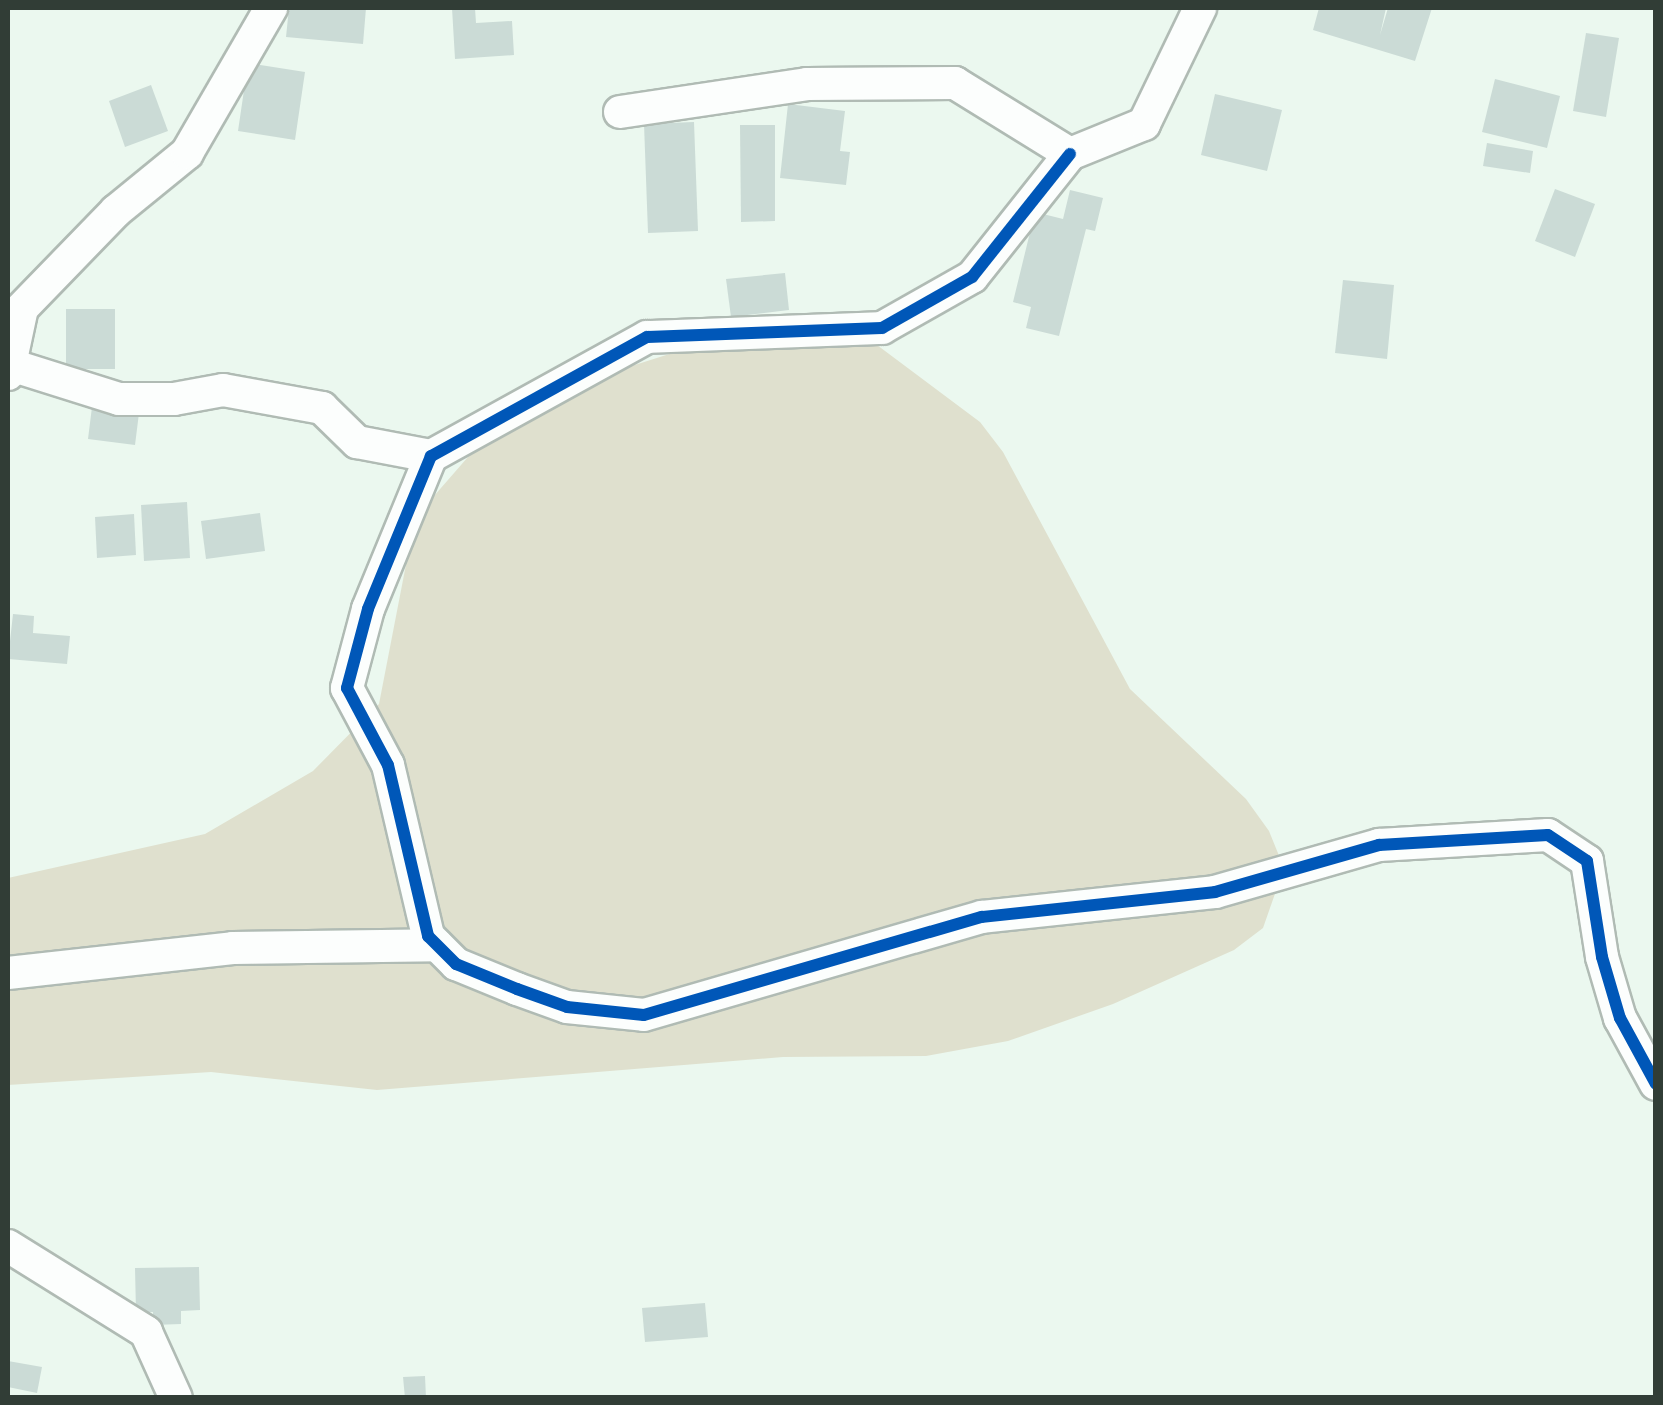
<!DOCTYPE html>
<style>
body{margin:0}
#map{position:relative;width:1663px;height:1405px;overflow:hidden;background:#ebf8ef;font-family:Commissioner,sans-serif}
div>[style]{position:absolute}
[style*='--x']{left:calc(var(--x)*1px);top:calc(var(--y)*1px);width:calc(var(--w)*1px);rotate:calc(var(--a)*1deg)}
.green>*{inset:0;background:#dfe0ce}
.building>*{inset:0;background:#cbdbd6}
.roads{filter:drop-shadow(2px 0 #b0bbb4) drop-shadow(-2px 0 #b0bbb4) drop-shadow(0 2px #b0bbb4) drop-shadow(0 -2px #b0bbb4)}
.street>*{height:32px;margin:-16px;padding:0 16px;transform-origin:16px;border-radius:16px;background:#fcfefd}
.cycleway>*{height:12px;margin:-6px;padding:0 6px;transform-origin:6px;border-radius:6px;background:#0057b8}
span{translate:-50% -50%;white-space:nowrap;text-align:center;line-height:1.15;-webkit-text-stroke:8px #e5feee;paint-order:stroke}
.frame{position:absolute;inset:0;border:10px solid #313d36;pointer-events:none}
</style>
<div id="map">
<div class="green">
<div style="clip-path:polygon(873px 342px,980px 422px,1003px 452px,1130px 689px,1246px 799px,1269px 831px,1284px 868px,1263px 928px,1234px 950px,1113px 1004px,1008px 1041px,926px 1056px,783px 1057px,377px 1090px,211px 1072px,8px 1085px,8px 878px,205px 834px,313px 771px,379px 704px,409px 549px,434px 496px,488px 434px,600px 376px,682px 350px)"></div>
</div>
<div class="building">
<div style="clip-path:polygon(289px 8px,366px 8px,363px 44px,286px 37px)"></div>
<div style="clip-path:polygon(452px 8px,475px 8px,476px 23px,512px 21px,514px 55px,455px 59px)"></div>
<div style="clip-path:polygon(1319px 8px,1386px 8px,1380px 35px,1388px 8px,1432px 8px,1415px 61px,1313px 30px)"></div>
<div style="clip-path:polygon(1586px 33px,1619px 38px,1606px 117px,1573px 111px)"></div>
<div style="clip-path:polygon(248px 63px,305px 72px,295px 140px,238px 131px)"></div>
<div style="clip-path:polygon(1495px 79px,1560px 96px,1547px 148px,1482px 132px)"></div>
<div style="clip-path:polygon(151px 85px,168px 131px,125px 147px,109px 101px)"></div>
<div style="clip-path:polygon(1215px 94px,1282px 110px,1267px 171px,1201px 155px)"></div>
<div style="clip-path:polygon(788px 104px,845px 111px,840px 151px,850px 152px,846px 185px,780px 178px)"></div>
<div style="clip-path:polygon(694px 122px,698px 231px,648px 233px,644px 124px)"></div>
<div style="clip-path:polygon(740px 125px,775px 125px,775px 221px,741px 222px)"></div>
<div style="clip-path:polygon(1487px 143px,1533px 151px,1530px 173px,1483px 166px)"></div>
<div style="clip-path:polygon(1555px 189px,1595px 204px,1575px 257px,1535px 241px)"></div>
<div style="clip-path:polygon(1070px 190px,1103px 198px,1095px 231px,1086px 229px,1059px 336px,1026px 328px,1031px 307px,1013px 302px,1035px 212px,1063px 219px)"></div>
<div style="clip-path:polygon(785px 273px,789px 310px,731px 317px,726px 279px)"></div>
<div style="clip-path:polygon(1343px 280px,1394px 285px,1387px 359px,1335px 353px)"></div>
<div style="clip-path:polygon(66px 309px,115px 309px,115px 369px,66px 369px)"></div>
<div style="clip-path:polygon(92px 407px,139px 413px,135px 445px,88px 439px)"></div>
<div style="clip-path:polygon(187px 502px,190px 558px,144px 561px,141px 505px)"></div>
<div style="clip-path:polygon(260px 513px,265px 551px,206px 559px,201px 521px)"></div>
<div style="clip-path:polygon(134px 514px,136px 555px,97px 558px,95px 517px)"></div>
<div style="clip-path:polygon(13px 614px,34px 616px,33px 633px,70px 636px,67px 664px,8px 659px)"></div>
<div style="clip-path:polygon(199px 1267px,200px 1310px,181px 1311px,181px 1324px,153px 1325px,153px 1312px,136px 1312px,135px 1268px)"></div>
<div style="clip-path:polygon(705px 1303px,708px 1337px,645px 1342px,642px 1308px)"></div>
<div style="clip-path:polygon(8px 1361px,42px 1367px,37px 1393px,8px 1387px)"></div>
<div style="clip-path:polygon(425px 1376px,426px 1398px,405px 1398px,403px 1377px)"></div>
</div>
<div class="roads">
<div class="street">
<div style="--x:620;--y:112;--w:189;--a:-8.5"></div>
<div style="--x:807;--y:84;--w:148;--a:-0.4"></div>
<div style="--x:955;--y:83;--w:135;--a:31.7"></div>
<div style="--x:1070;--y:154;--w:80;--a:-22.1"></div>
<div style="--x:1144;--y:124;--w:129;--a:-64.2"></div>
<div style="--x:1070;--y:154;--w:157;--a:128.5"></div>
<div style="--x:972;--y:277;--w:103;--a:150.5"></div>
<div style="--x:882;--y:328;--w:235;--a:177.8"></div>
<div style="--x:647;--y:337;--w:247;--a:151.1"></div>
<div style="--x:431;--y:456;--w:165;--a:112.4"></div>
<div style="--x:368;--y:609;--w:82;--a:104.9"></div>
<div style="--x:347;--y:688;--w:87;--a:62"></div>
<div style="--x:388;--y:765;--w:176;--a:76.8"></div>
<div style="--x:428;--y:936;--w:40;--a:45"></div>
<div style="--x:456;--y:964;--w:66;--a:22.3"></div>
<div style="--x:517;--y:989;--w:53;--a:19.8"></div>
<div style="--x:567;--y:1007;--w:77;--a:5.9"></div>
<div style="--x:644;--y:1015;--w:352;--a:-16.2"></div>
<div style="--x:982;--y:917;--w:234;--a:-6.1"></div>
<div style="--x:1215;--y:892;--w:171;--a:-16"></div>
<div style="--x:1379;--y:845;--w:169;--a:-3.4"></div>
<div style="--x:1548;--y:835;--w:47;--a:33.7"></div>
<div style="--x:1587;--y:861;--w:97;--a:81.1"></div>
<div style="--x:1602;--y:957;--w:64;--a:73.6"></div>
<div style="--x:1620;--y:1018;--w:75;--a:61.4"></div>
<div style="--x:14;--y:366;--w:110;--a:17.4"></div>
<div style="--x:119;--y:399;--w:55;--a:0"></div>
<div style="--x:174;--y:399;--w:50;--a:-10.4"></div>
<div style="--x:223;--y:390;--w:101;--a:10.3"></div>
<div style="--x:322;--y:408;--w:49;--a:44.2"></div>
<div style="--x:357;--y:442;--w:75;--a:10.7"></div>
<div style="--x:8;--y:374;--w:67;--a:-78"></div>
<div style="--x:22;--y:308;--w:135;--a:-45.9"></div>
<div style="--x:116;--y:211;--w:92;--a:-39.2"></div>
<div style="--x:187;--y:153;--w:168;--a:-59.9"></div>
<div style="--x:8;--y:973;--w:226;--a:-6.3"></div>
<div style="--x:233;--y:948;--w:204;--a:-0.8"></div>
<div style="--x:8;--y:1246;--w:163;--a:31.9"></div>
<div style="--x:146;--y:1332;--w:72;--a:65.6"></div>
</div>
</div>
<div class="cycleway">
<div style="--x:1070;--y:154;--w:157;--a:128.5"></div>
<div style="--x:972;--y:277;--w:103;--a:150.5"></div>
<div style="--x:882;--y:328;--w:235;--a:177.8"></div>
<div style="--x:647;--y:337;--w:247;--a:151.1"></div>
<div style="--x:431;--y:456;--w:165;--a:112.4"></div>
<div style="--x:368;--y:609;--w:82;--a:104.9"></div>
<div style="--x:347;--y:688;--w:87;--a:62"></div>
<div style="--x:388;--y:765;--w:176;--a:76.8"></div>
<div style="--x:428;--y:936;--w:40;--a:45"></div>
<div style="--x:456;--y:964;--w:66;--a:22.3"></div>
<div style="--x:517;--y:989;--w:53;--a:19.8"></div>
<div style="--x:567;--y:1007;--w:77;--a:5.9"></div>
<div style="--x:644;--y:1015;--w:352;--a:-16.2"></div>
<div style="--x:982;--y:917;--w:234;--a:-6.1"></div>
<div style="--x:1215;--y:892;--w:171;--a:-16"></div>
<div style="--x:1379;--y:845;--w:169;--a:-3.4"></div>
<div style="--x:1548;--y:835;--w:47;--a:33.7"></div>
<div style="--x:1587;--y:861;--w:97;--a:81.1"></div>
<div style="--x:1602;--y:957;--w:64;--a:73.6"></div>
<div style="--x:1620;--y:1018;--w:75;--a:61.4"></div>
</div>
<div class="frame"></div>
</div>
